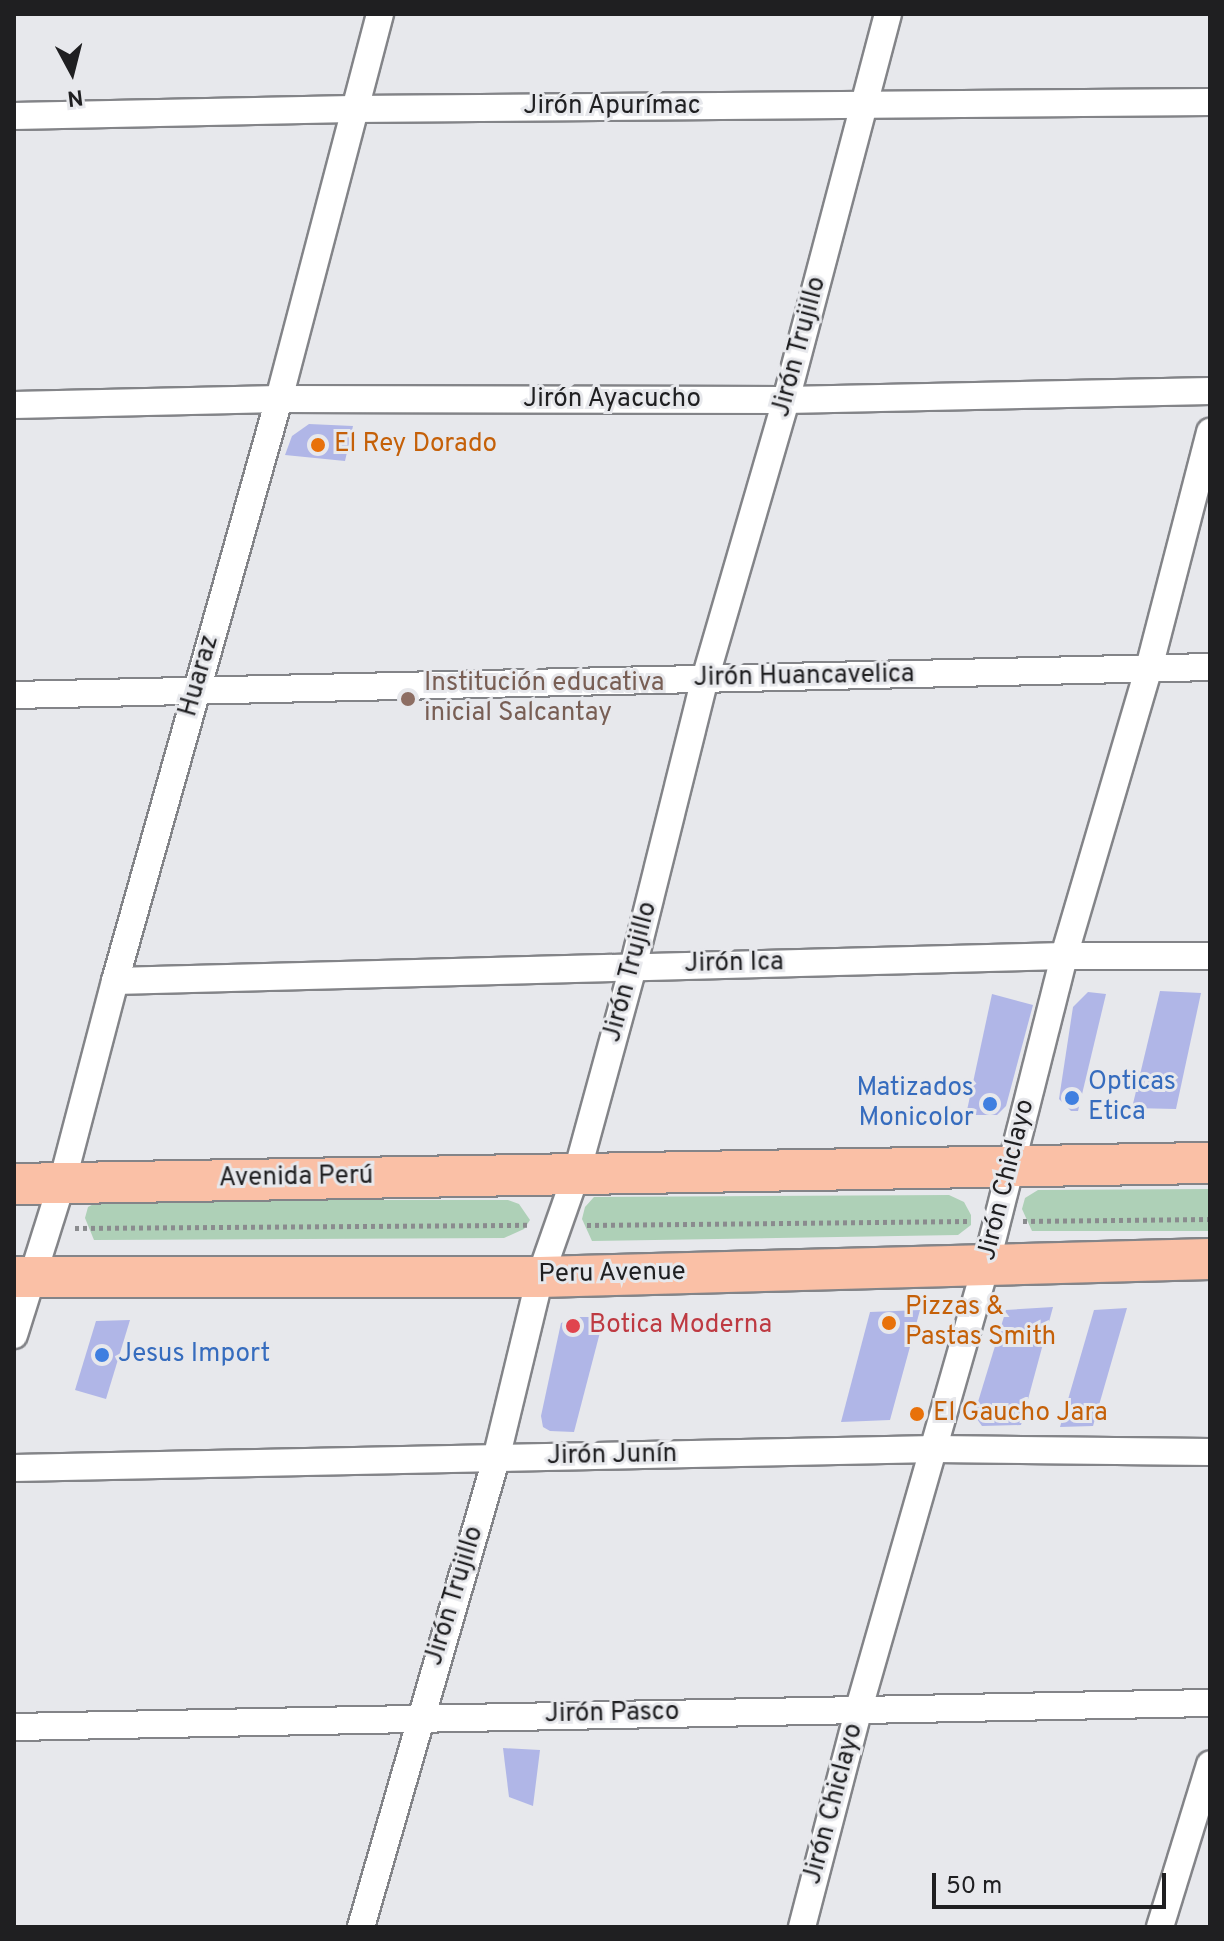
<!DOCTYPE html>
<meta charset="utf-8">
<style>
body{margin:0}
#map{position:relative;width:1224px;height:1941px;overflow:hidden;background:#e7e8ec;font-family:Overpass,sans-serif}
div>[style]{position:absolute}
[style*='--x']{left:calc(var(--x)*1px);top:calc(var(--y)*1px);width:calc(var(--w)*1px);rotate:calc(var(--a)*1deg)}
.green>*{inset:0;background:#aed0b7}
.building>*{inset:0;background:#b0b6e7}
.path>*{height:5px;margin-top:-2.5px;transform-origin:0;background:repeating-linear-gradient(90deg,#8a8b8e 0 4px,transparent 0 8px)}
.roads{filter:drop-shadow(2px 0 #838488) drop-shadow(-2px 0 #838488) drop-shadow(0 2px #838488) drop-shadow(0 -2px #838488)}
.street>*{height:26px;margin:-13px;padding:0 13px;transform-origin:13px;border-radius:13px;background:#fff}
.primary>*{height:40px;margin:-20px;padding:0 20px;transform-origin:20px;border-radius:20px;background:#fac0a6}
.dots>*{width:22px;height:22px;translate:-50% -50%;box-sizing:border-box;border:4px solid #e7e8ec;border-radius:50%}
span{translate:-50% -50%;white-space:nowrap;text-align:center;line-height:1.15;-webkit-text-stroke:6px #e7e8ec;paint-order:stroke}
.street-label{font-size:26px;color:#1f1f21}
.food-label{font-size:26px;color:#c56008}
.left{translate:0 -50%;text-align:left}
.education-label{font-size:26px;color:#785e54}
.shop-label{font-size:26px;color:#366cbe}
.right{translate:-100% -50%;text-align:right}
.health-label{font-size:26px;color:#be3a42}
.frame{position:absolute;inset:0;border:16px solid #1f1f21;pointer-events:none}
.north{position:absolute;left:32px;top:32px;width:80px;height:80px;-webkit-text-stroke:6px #e7e8ec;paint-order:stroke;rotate:173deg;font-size:22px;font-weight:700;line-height:32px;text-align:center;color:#1f1f21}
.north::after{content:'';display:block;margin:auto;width:28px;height:36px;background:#1f1f21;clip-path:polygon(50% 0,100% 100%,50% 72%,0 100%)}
.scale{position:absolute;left:932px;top:1873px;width:234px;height:36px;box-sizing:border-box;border:4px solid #1f1f21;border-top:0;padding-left:10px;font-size:24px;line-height:28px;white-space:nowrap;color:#1f1f21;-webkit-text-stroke:6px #e7e8ec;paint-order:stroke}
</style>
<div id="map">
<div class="green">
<div style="clip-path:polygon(1210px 1189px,1210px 1231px,1032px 1231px,1022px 1209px,1025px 1198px,1038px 1190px)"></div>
<div style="clip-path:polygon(949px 1195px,964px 1202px,971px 1215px,971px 1225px,958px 1235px,592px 1241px,582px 1219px,585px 1207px,594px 1197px)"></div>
<div style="clip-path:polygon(101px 1200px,508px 1200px,519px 1204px,530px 1220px,524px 1229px,504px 1238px,94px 1240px,85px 1218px,88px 1207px)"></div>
</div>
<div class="building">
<div style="clip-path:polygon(309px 424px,353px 426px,345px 461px,285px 455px,292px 436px)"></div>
<div style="clip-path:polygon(1160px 991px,1201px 993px,1176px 1109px,1132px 1108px)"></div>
<div style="clip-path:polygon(1088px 992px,1106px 994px,1078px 1111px,1071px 1111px,1059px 1099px,1073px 1007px)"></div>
<div style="clip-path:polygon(992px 994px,1033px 1005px,1006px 1106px,997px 1115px,966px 1115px)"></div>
<div style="clip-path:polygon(1053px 1307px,1021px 1425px,982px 1426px,974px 1415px,1006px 1310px)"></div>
<div style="clip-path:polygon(1127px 1308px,1093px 1426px,1060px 1427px,1094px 1310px)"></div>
<div style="clip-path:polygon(920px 1310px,890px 1420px,841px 1422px,870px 1312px)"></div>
<div style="clip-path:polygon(578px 1317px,604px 1317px,574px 1432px,550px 1431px,543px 1427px,541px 1416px,561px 1323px)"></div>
<div style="clip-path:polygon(130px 1320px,106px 1399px,75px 1390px,96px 1321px)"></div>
<div style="clip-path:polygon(503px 1748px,540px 1750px,533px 1806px,509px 1797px)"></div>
</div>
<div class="path">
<div style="--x:1023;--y:1221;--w:187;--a:-0.6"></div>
<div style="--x:587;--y:1225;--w:382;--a:-0.6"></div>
<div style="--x:75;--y:1228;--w:454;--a:-0.4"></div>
</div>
<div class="roads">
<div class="street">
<div style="--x:14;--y:116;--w:338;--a:-1.2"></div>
<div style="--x:352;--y:109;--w:858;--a:-0.47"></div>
<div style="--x:14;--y:405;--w:265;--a:-1.3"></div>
<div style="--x:279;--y:399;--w:507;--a:0.11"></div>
<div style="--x:786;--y:400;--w:424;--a:-1.2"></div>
<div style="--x:14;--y:695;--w:1196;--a:-1.34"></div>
<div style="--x:115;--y:981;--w:949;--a:-1.51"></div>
<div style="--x:1064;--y:956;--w:146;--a:0"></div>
<div style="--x:14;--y:1335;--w:159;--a:-72.5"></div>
<div style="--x:62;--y:1183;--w:209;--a:-75.3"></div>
<div style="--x:115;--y:981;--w:605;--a:-74.26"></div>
<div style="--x:279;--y:399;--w:398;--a:-75.3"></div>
<div style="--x:14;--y:1468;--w:921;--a:-1.18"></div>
<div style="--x:935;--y:1449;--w:275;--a:0.6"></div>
<div style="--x:14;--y:1727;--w:1196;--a:-1.15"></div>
<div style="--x:361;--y:1927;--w:487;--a:-73.9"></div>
<div style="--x:496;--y:1459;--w:187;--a:-76.4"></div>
<div style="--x:540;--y:1277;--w:111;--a:-70.6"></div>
<div style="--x:577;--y:1172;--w:213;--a:-74.7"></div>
<div style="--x:633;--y:967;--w:297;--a:-76"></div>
<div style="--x:705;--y:679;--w:291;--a:-73.8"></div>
<div style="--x:786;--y:400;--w:399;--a:-75.2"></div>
<div style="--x:802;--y:1927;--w:226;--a:-75.4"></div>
<div style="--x:859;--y:1708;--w:461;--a:-74"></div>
<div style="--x:986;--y:1265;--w:319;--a:-75.8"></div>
<div style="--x:1064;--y:956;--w:300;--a:-73.6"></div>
<div style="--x:1149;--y:668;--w:244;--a:-75.5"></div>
<div style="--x:1160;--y:1927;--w:170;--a:-72.9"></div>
</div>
<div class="primary">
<div style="--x:14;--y:1184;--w:1196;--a:-1.01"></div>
<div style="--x:14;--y:1277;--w:526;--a:0"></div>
<div style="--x:540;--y:1277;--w:670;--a:-1.54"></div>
</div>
</div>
<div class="dots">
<div style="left:318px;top:445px;background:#e8710a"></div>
<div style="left:408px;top:699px;background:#8d6e63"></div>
<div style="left:1072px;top:1098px;background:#3f7fe0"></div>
<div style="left:990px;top:1104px;background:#3f7fe0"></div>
<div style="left:889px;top:1323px;background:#e8710a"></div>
<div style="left:573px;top:1326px;background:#e0444e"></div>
<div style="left:102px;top:1355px;background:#3f7fe0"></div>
<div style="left:917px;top:1414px;background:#e8710a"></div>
</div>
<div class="street-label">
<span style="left:612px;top:107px">Jirón Apurímac</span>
<span style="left:800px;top:347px;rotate:-75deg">Jirón Trujillo</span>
<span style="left:612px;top:400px">Jirón Ayacucho</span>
<span style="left:200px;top:676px;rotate:-74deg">Huaraz</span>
<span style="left:804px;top:677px;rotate:-1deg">Jirón Huancavelica</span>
<span style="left:734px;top:964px;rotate:-1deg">Jirón Ica</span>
<span style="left:631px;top:972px;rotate:-75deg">Jirón Trujillo</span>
<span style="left:296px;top:1178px;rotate:-1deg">Avenida Perú</span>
<span style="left:1007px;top:1180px;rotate:-76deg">Jirón Chiclayo</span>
<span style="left:612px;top:1274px;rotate:-1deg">Peru Avenue</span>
<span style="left:612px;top:1456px;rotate:-1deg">Jirón Junín</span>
<span style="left:455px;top:1596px;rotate:-73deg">Jirón Trujillo</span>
<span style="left:612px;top:1714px;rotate:-1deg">Jirón Pasco</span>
<span style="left:834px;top:1804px;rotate:-75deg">Jirón Chiclayo</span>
</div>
<div class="food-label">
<span class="left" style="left:334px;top:445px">El Rey Dorado</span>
<span class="left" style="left:905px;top:1323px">Pizzas &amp;<br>Pastas Smith</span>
<span class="left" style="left:933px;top:1414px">El Gaucho Jara</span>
</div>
<div class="education-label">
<span class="left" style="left:424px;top:699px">Institución educativa<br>inicial Salcantay</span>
</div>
<div class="shop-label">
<span class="left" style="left:1088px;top:1098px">Opticas<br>Etica</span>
<span class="right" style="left:974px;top:1104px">Matizados<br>Monicolor</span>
<span class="left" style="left:118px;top:1355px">Jesus Import</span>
</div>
<div class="health-label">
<span class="left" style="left:589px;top:1326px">Botica Moderna</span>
</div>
<div class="frame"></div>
<div class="north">N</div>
<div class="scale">50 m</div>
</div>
